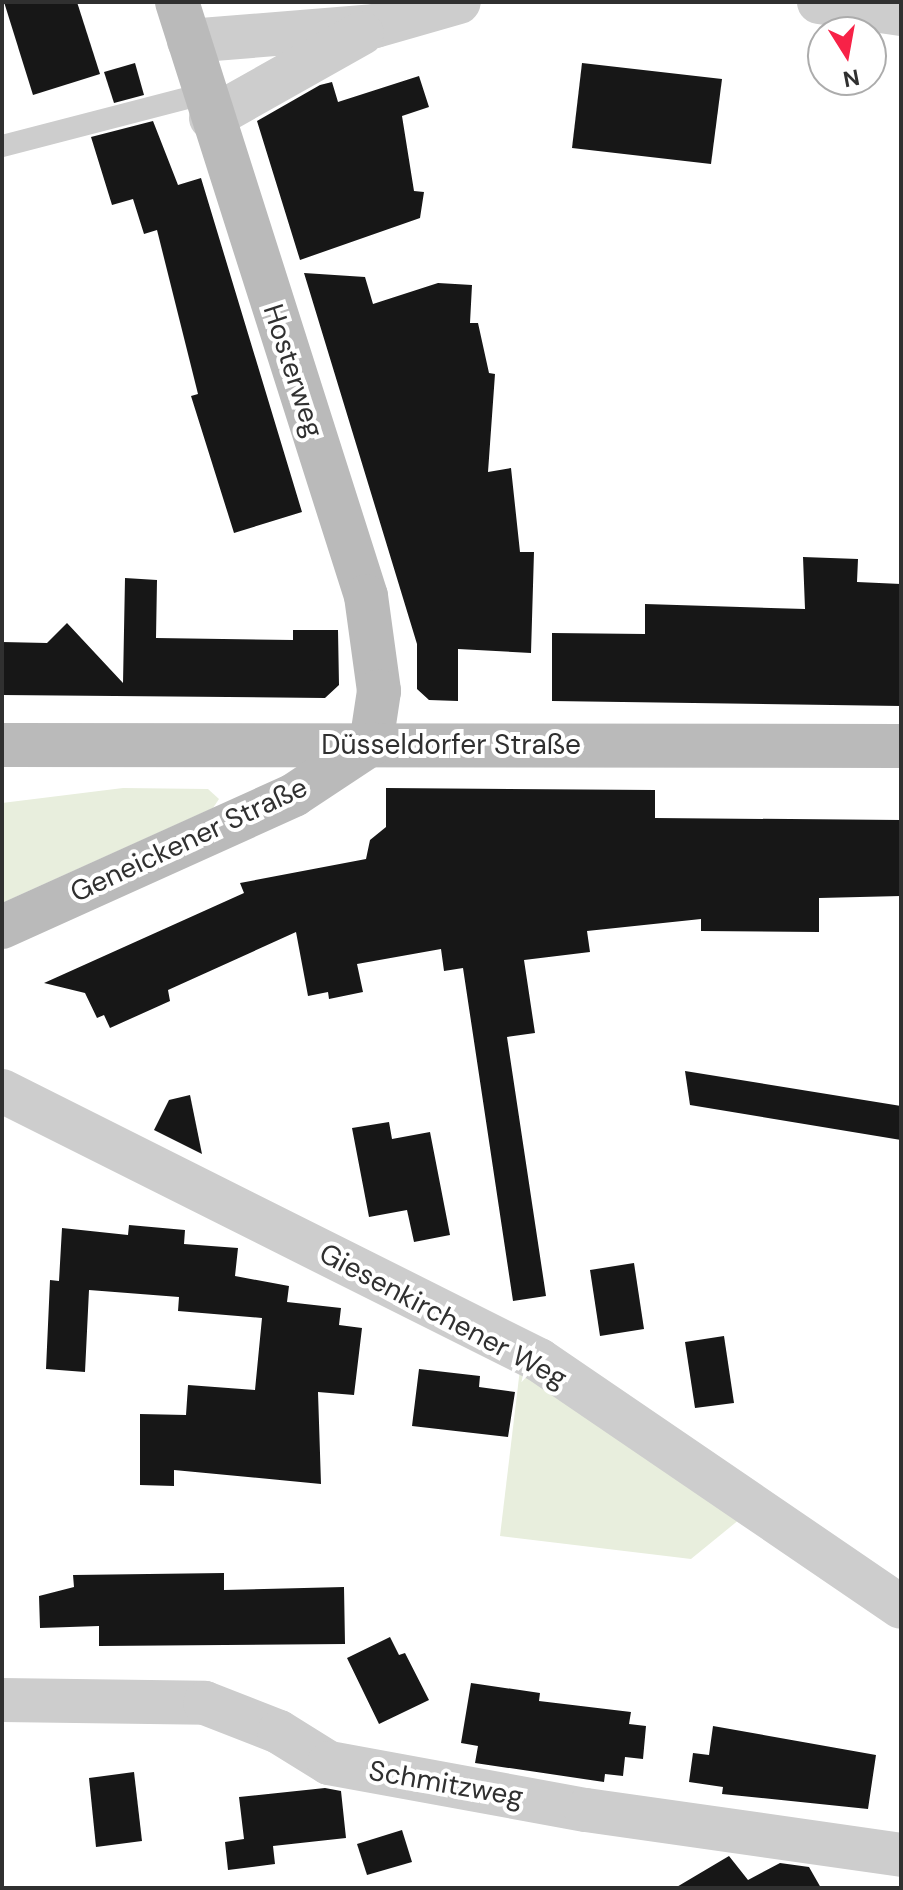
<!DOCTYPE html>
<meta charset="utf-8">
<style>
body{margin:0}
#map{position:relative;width:903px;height:1890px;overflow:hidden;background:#fff;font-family:"DM Sans",sans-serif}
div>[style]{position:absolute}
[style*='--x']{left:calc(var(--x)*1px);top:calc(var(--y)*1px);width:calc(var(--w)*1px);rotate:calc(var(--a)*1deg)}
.green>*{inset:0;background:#e8eedd}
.building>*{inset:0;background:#171717}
.lane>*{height:22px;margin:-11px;padding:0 11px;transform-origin:11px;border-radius:11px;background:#cdcdcd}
.street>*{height:44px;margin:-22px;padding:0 22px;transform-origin:22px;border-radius:22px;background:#cdcdcd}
.secondary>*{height:44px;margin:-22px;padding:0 22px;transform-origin:22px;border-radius:22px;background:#bababa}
span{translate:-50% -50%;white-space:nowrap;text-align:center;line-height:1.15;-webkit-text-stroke:8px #fff;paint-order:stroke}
.street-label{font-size:28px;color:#303030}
.frame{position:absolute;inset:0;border:4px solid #303030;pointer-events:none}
.north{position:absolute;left:807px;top:16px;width:80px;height:80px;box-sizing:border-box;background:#fff;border:2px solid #acacac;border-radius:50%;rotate:169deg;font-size:22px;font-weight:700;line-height:32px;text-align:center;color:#303030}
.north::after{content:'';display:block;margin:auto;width:28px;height:36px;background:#f72247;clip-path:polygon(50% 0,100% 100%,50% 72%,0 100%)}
</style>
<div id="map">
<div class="green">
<div style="clip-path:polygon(123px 788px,208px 789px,219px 799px,213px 808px,2px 903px,2px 803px)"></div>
<div style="clip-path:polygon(520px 1369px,740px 1519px,691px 1559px,500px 1536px)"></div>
</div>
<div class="building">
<div style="clip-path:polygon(4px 2px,77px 2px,100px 74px,33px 95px)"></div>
<div style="clip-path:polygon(135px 63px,144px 95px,114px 103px,104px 72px)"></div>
<div style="clip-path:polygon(582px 63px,722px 79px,711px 164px,572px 148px)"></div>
<div style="clip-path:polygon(419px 76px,429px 107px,402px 116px,414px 191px,424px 192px,420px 218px,300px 260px,257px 121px,320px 85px,332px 82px,338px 102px)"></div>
<div style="clip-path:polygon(153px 121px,178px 185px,201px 178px,302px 512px,234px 533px,191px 396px,198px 394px,157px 230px,144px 234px,133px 199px,112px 205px,91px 137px)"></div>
<div style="clip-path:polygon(304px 273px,365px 277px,373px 304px,438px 283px,472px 285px,470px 323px,478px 323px,489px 373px,495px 374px,488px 472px,511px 468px,520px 552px,534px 552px,531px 653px,458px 649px,458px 701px,429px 700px,417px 689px,417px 644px)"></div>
<div style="clip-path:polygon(803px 557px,858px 559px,857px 582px,901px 584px,901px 706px,552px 701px,552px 633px,645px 634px,645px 604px,805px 609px)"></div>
<div style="clip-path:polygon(125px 578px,157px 580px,156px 638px,293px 640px,293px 630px,338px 630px,339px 685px,325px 698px,2px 695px,2px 642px,47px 643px,67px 623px,123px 683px)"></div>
<div style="clip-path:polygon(386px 788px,655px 790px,655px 818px,901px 820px,901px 896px,819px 898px,819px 932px,701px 931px,701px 919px,587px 931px,590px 952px,524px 960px,535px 1033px,507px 1037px,546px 1296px,513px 1301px,463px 968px,444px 971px,441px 949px,357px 964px,363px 992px,329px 999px,328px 992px,308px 996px,296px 932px,168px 990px,170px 1001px,110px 1028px,104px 1015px,97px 1018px,85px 993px,44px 983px,244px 893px,240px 883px,366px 859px,370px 840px,386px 827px)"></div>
<div style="clip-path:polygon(685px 1071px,901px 1106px,901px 1140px,690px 1105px)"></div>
<div style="clip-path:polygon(190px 1095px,202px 1154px,154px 1130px,169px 1100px)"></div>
<div style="clip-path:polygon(389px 1122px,392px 1139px,430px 1132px,450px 1235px,414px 1242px,407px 1210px,369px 1217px,352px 1128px)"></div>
<div style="clip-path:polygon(129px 1225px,185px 1230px,184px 1244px,238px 1248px,235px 1276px,289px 1286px,287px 1302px,341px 1308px,339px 1325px,362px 1328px,354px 1395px,318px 1392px,321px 1484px,174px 1470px,174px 1486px,140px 1485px,140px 1414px,186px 1415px,188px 1385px,255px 1390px,262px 1318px,178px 1311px,179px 1297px,89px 1290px,85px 1372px,46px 1369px,50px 1280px,59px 1281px,62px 1228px,128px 1235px)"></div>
<div style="clip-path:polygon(634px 1263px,644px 1329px,600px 1336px,590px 1270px)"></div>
<div style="clip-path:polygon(724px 1336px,734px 1403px,695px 1408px,685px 1342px)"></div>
<div style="clip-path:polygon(419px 1369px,480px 1376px,479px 1387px,515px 1392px,508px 1437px,412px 1426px)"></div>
<div style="clip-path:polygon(224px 1573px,224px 1590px,344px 1587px,345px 1644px,99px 1646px,99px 1626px,40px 1628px,39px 1596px,74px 1587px,73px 1575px)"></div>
<div style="clip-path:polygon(390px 1637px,399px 1655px,405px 1653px,429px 1700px,379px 1724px,347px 1658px)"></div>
<div style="clip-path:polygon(471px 1683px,540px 1693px,539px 1701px,631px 1712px,629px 1724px,646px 1726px,643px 1759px,625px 1757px,623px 1776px,605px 1774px,604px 1782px,475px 1763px,478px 1746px,461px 1743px)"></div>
<div style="clip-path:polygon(713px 1726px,876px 1755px,868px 1809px,722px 1794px,723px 1787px,689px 1782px,693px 1753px,709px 1755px)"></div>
<div style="clip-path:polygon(134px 1772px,142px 1841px,96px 1847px,89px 1778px)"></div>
<div style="clip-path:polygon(325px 1788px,341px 1791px,346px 1838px,273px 1846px,275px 1864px,228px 1870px,225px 1842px,244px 1839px,239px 1797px)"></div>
<div style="clip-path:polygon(402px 1830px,412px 1862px,367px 1875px,357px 1844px)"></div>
<div style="clip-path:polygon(729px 1856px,748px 1880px,780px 1863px,809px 1867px,821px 1888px,675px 1888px)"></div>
</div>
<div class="lane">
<div style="--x:2;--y:146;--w:208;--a:-14.5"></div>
</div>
<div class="street">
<div style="--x:819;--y:2;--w:83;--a:8.3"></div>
<div style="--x:189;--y:41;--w:187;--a:-4.6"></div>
<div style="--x:375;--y:26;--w:87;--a:-15.9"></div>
<div style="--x:211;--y:118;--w:173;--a:-29.4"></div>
<div style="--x:2;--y:1091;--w:601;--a:26.61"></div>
<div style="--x:539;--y:1360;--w:438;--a:34.3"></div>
<div style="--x:2;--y:1700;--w:203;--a:0.8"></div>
<div style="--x:205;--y:1703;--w:79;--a:21.4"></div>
<div style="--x:279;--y:1732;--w:59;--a:31.8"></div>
<div style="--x:329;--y:1763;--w:261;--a:10.4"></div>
<div style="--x:586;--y:1810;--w:318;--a:8.1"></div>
</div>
<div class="secondary">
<div style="--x:177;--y:2;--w:623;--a:72.35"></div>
<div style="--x:366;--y:596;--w:96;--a:82.2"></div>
<div style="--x:379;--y:691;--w:54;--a:98.6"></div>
<div style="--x:2;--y:745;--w:899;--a:0.06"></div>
<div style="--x:2;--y:927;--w:320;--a:-24.3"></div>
<div style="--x:294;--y:795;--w:92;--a:-33.5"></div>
</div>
<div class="street-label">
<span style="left:293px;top:371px;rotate:72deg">Hosterweg</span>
<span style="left:451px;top:745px">Düsseldorfer Straße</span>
<span style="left:189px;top:840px;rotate:-25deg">Geneickener Straße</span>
<span style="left:443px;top:1316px;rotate:28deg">Giesenkirchener Weg</span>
<span style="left:446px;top:1784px;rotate:10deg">Schmitzweg</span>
</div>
<div class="frame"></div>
<div class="north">N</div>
</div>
